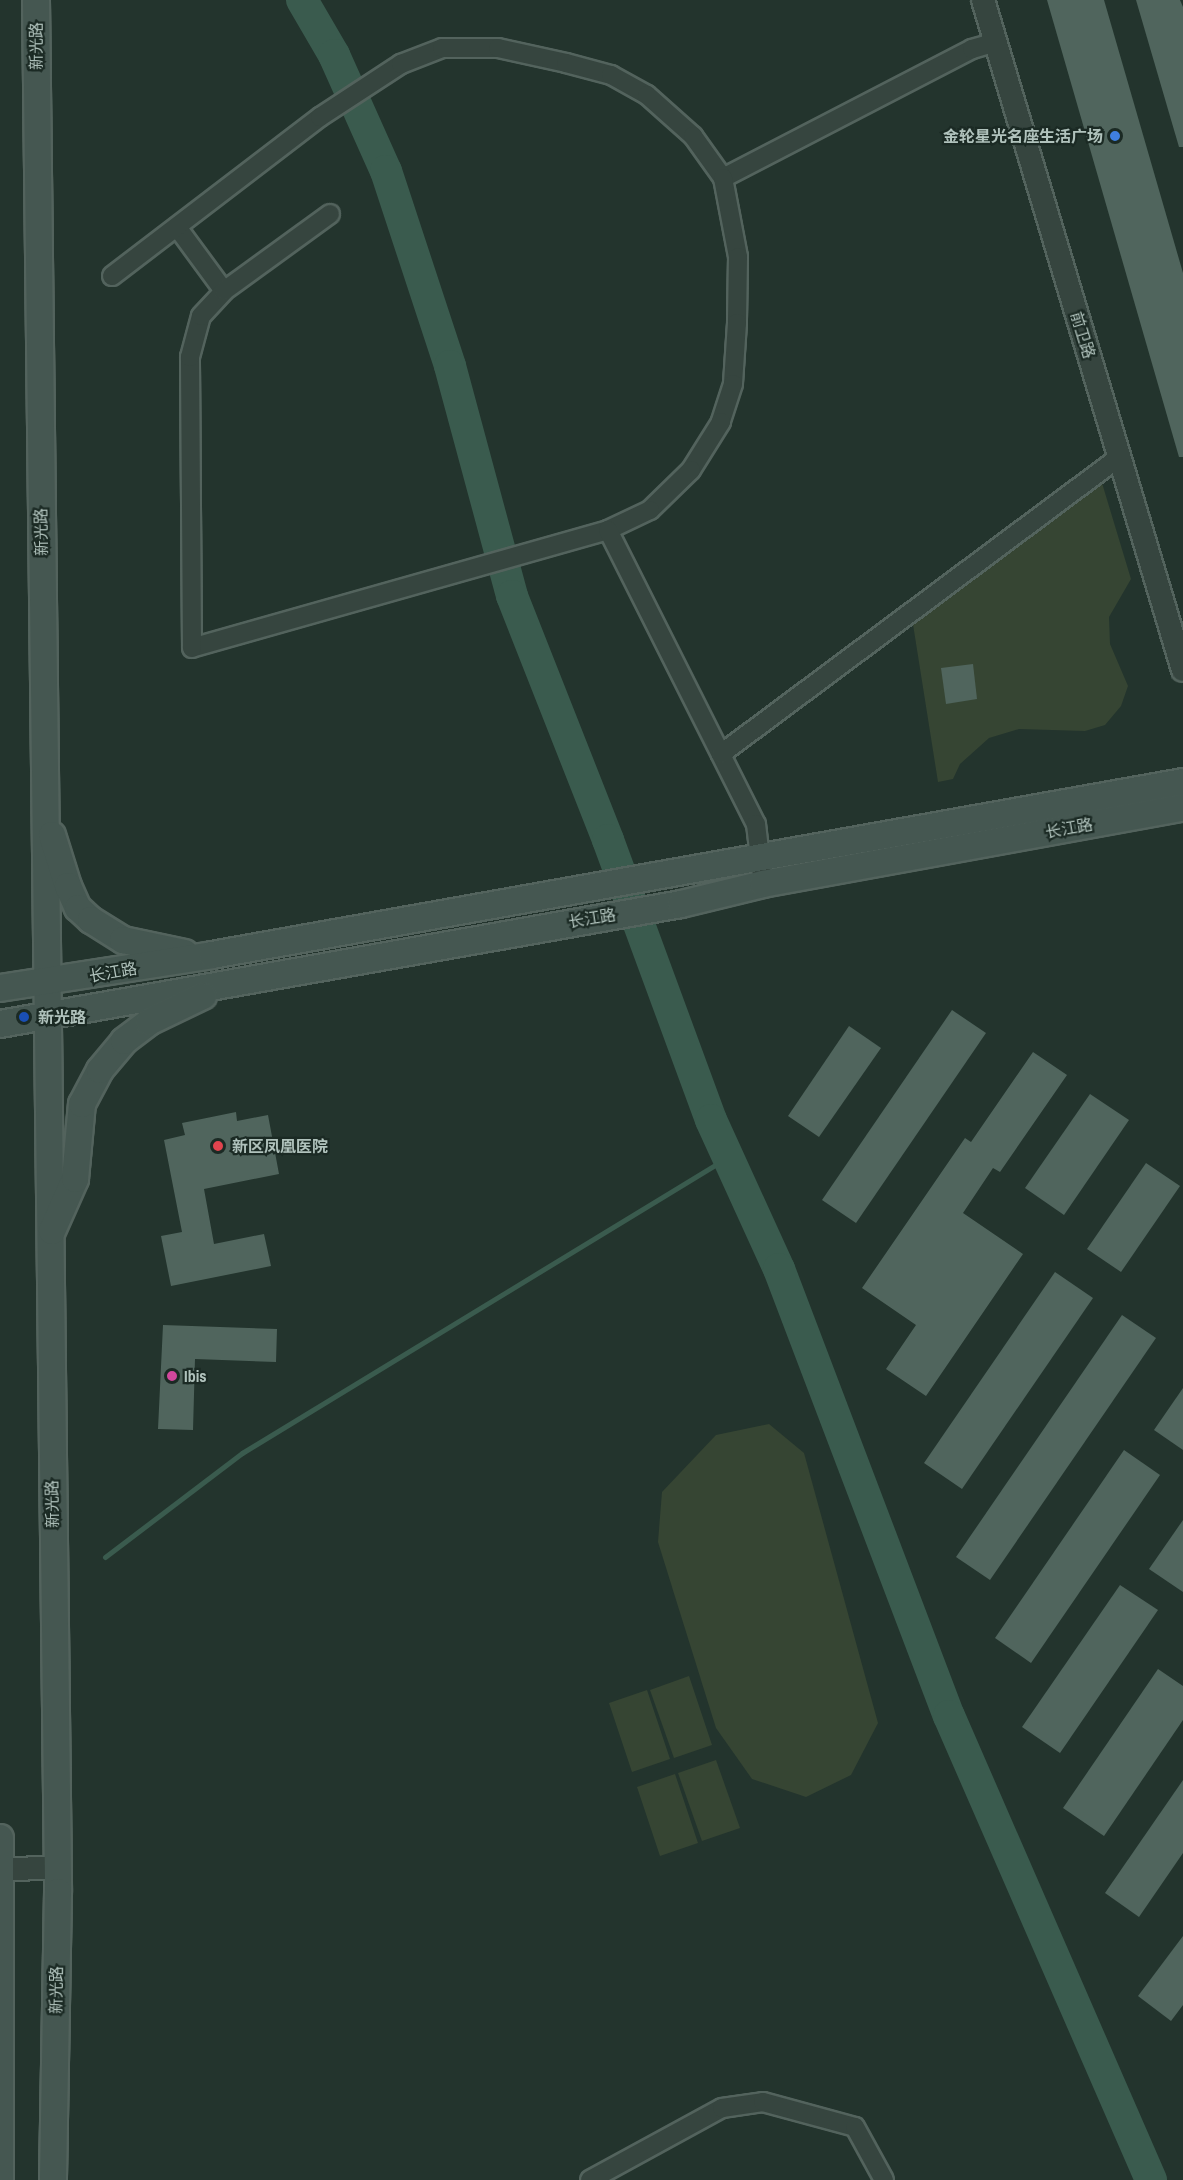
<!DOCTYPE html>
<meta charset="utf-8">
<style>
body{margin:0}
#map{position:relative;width:1183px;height:2180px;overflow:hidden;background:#23342d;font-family:"Archivo Narrow","Noto Sans SC",sans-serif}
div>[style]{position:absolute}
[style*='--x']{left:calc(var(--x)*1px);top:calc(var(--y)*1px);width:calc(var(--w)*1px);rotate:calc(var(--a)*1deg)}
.green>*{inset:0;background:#364533}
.stream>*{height:5px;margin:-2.5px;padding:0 2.5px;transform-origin:2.5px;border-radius:2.5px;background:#3a5b4e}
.river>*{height:32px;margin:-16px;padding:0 16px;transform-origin:16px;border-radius:16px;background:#3a5b4e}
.building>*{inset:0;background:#50655d}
.roads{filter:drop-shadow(2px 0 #53635d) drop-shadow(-2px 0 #53635d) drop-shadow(0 2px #53635d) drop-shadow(0 -2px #53635d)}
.minor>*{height:18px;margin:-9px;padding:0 9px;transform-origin:9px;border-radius:9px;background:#36453f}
.tertiary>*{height:22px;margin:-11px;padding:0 11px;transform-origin:11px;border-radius:11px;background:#36453f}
.secondary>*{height:26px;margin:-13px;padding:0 13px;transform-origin:13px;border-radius:13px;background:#455751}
.dots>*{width:16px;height:16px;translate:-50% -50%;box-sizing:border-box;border:3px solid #1b2a24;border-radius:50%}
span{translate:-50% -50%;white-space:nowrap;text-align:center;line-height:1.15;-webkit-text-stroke:4.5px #1b2a24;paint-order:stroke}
.street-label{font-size:16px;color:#b0c2bc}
.poi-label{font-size:16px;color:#b0c2bc;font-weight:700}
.right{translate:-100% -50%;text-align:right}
.left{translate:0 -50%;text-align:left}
</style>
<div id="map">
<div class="green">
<div style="clip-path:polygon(1102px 483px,1131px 579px,1109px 617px,1110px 644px,1128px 686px,1121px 706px,1105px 725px,1085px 731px,1019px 729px,989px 738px,960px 764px,953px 779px,938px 782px,912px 618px)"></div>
<div style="clip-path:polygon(769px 1424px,804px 1453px,878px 1723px,851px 1775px,806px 1797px,752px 1779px,716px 1728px,658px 1542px,662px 1492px,716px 1435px)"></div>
<div style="clip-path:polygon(689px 1676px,712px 1745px,674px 1758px,650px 1690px)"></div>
<div style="clip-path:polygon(647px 1690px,670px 1759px,632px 1772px,609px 1703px)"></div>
<div style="clip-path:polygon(716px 1760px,740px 1828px,702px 1841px,678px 1773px)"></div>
<div style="clip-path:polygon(675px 1774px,698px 1843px,660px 1856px,637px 1787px)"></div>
</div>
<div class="stream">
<div style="--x:105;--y:1557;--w:172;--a:-37.2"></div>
<div style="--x:242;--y:1453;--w:569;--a:-31.34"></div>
</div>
<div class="river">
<div style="--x:302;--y:0;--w:64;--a:59.8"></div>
<div style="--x:334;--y:55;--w:127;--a:65.9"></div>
<div style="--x:386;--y:171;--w:205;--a:71.8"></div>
<div style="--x:450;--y:366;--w:238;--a:74.9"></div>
<div style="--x:512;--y:596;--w:262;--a:68.5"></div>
<div style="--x:608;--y:840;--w:298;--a:69.8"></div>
<div style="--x:711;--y:1120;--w:164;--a:65.5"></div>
<div style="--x:779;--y:1269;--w:478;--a:69.2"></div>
<div style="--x:949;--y:1716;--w:506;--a:66.47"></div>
</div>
<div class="building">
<div style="clip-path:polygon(1047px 0,1104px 0,1183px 273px,1183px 457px,1179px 457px)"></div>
<div style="clip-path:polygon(1136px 0,1180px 0,1183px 7px,1183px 147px,1179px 147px)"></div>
<div style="clip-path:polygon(973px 664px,977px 699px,946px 704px,941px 668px)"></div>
<div style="clip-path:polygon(952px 1010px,986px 1033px,856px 1223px,822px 1200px)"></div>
<div style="clip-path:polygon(849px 1026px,881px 1048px,819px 1137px,788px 1116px)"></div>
<div style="clip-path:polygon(1033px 1052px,1067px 1075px,1000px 1172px,993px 1168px,963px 1213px,1023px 1254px,926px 1396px,886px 1369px,916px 1325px,862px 1288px,965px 1138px,971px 1142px)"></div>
<div style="clip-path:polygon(1090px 1094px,1129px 1120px,1064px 1215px,1025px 1188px)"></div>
<div style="clip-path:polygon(236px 1112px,237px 1121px,268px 1115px,279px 1174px,204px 1189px,214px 1244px,264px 1234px,271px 1266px,171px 1286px,161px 1236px,182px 1232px,164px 1140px,185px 1135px,182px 1123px)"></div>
<div style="clip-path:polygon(1146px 1163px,1180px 1186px,1121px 1272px,1087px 1249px)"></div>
<div style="clip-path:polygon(1055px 1272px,1093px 1298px,962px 1489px,924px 1463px)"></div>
<div style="clip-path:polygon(1122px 1315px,1156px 1338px,990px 1580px,956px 1557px)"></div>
<div style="clip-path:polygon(163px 1325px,277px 1329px,276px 1362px,195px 1359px,193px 1430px,158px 1429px)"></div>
<div style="clip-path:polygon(1183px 1388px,1183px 1450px,1154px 1430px)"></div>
<div style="clip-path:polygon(1124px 1450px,1160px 1475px,1031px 1663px,995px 1638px)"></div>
<div style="clip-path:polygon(1183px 1520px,1183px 1592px,1149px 1569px)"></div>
<div style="clip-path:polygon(1120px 1585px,1158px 1610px,1060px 1753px,1022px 1727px)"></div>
<div style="clip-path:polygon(1158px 1669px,1183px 1686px,1183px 1720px,1104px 1836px,1063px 1808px)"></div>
<div style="clip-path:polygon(1183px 1780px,1183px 1853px,1139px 1917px,1105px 1893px)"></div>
<div style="clip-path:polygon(1183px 1936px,1183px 2005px,1171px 2021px,1138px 1996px)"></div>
</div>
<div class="roads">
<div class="minor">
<div style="--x:723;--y:178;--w:280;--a:-27.4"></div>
<div style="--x:972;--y:49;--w:25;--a:-16"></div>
<div style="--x:177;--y:227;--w:79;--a:53.7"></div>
<div style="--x:112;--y:276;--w:262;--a:-37.4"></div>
<div style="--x:320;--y:117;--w:97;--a:-33.2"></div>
<div style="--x:401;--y:64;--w:44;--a:-21.3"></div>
<div style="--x:442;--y:48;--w:56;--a:0"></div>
<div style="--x:498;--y:48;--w:70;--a:12.4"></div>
<div style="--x:566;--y:63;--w:47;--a:14.9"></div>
<div style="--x:611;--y:75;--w:41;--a:29.1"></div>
<div style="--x:647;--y:95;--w:62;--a:41.7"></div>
<div style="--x:693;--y:136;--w:52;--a:54.5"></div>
<div style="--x:723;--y:178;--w:80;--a:79.2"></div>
<div style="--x:738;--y:257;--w:66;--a:90.9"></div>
<div style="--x:737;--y:323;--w:61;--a:93.8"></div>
<div style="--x:733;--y:384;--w:40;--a:108"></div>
<div style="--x:721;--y:422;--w:57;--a:122"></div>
<div style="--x:691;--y:470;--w:57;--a:135.7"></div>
<div style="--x:650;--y:510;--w:47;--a:154.5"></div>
<div style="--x:608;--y:530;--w:432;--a:164.2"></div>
<div style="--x:192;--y:648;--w:291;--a:-90.4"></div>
<div style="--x:190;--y:357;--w:42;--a:-75"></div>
<div style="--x:201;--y:316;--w:34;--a:-47"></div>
<div style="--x:224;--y:291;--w:131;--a:-36"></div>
<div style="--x:608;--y:530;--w:329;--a:63.3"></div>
<div style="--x:756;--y:824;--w:60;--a:83.3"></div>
<div style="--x:721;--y:754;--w:497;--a:-36.7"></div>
<div style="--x:590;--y:2180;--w:150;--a:-28.6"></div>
<div style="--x:722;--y:2108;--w:41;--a:-8.3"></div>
<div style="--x:763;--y:2102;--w:95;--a:15.2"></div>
<div style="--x:855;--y:2127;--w:60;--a:61.3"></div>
</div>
<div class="tertiary">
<div style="--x:983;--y:0;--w:699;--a:73.38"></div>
<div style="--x:0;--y:1869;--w:58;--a:-1"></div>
</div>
<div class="secondary">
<div style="--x:36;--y:0;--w:1892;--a:89.33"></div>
<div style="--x:58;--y:1892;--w:288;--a:91"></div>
<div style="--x:52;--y:835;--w:53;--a:72.6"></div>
<div style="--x:68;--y:886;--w:24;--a:66"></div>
<div style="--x:78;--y:908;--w:18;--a:43"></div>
<div style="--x:91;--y:920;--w:38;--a:32"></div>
<div style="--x:123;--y:940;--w:63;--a:11.8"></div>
<div style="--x:0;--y:988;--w:215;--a:-8.8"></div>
<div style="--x:212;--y:955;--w:986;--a:-10.1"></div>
<div style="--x:0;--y:1024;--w:691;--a:-9.99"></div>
<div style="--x:681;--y:904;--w:84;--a:-13.7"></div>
<div style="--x:763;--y:884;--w:427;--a:-10.3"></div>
<div style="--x:52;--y:1231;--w:57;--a:-66.1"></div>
<div style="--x:75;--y:1179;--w:75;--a:-84.7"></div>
<div style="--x:82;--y:1104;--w:38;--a:-62"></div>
<div style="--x:100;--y:1070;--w:38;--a:-50"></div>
<div style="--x:124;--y:1041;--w:31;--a:-37"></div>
<div style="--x:149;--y:1022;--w:60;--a:-25.7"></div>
<div style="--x:0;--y:1838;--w:342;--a:90"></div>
</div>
</div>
<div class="dots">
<div style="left:1115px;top:136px;background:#3f7fe0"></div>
<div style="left:24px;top:1017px;background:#1a4fb4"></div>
<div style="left:218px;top:1146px;background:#e0444e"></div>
<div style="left:172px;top:1376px;background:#d1479c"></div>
</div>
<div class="street-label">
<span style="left:36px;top:46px;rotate:-90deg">新光路</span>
<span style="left:1083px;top:335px;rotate:73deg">前卫路</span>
<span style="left:41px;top:532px;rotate:-91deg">新光路</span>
<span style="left:1069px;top:828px;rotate:-10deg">长江路</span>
<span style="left:592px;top:918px;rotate:-9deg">长江路</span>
<span style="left:113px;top:972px;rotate:-10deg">长江路</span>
<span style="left:52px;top:1504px;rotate:-91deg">新光路</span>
<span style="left:56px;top:1990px;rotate:-89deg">新光路</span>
</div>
<div class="poi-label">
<span class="right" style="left:1103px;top:136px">金轮星光名座生活广场</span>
<span class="left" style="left:38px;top:1017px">新光路</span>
<span class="left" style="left:232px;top:1146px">新区凤凰医院</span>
<span class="left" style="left:184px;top:1376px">Ibis</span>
</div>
</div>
